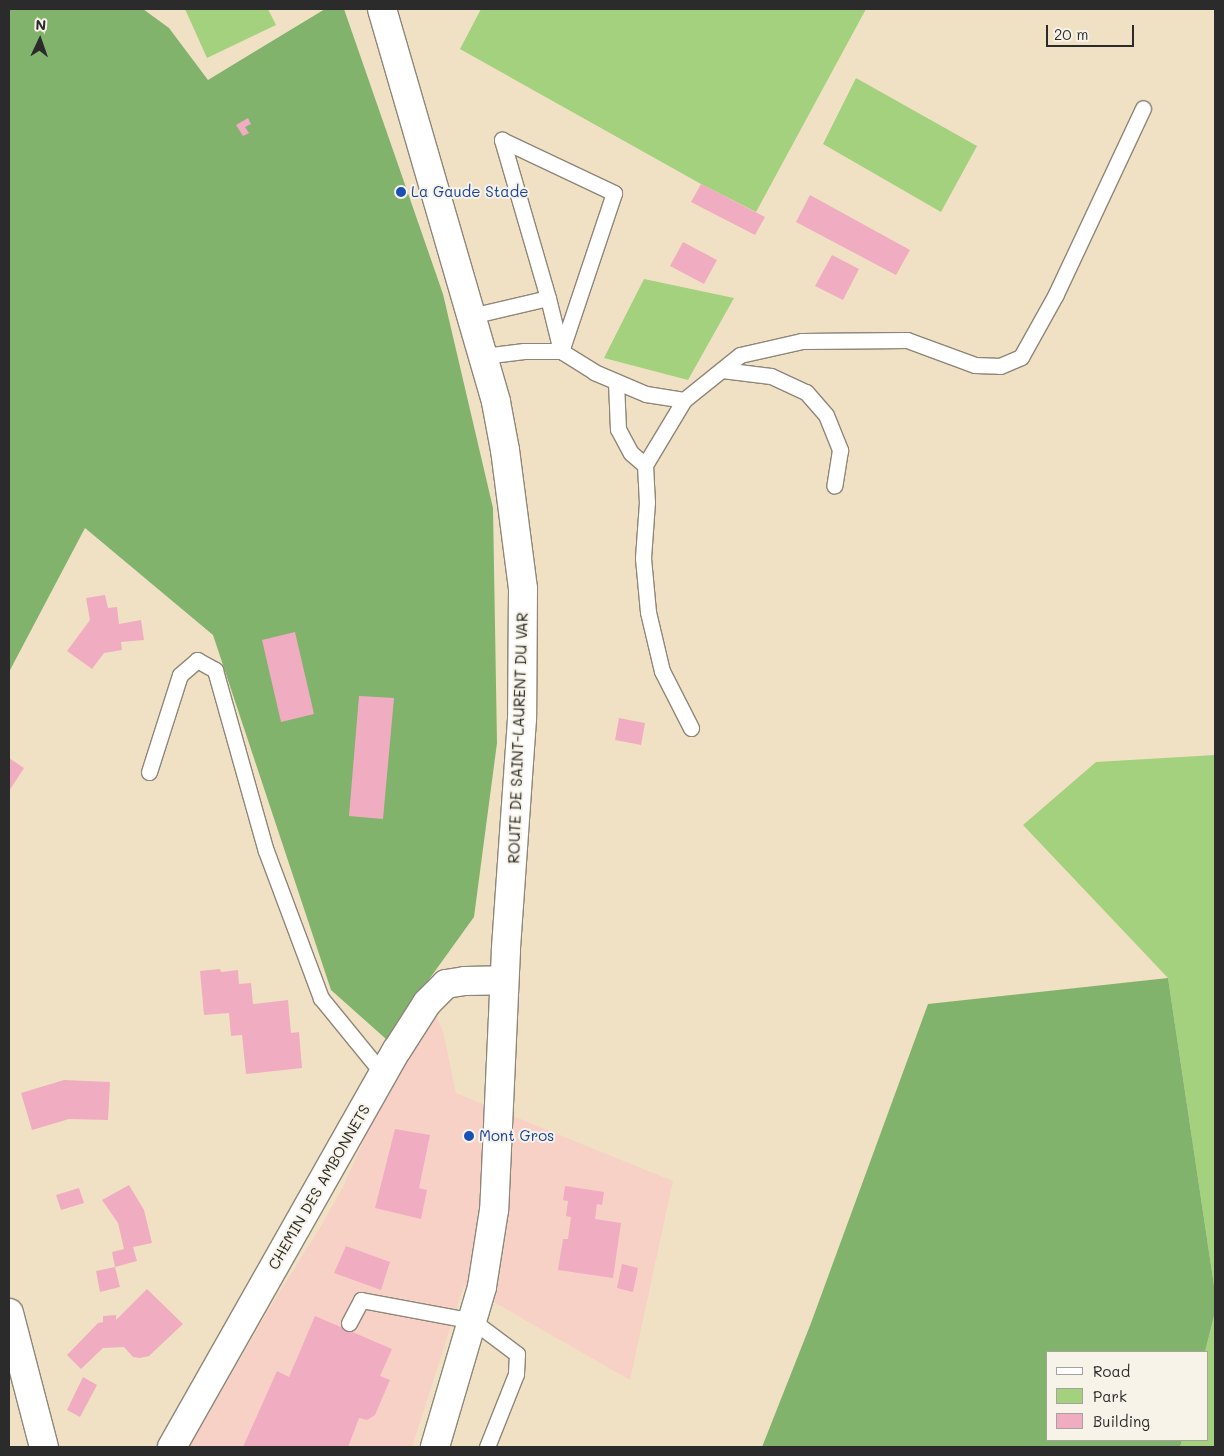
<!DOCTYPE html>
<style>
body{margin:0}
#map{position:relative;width:1224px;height:1456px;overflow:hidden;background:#f1e1c4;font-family:Mali,sans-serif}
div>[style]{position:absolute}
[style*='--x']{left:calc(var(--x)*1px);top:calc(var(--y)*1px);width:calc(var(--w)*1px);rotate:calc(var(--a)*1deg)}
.built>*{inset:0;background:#f7d1c6}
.green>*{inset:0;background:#a3d17e}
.forest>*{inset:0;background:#82b36d}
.building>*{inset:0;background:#f0acc1}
.roads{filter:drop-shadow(1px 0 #8e8678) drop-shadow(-1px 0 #8e8678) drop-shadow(0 1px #8e8678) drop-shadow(0 -1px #8e8678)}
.service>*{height:15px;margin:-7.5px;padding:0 7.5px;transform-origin:7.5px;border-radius:7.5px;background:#fff}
.minor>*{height:28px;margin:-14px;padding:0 14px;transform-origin:14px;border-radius:14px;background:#fff}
.secondary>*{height:28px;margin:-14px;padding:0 14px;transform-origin:14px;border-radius:14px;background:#fff}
.dots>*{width:14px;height:14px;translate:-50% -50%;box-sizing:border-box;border:2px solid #f7f3e8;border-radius:50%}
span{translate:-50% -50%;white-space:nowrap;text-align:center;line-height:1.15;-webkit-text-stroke:4px #f7f3e8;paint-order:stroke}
.transit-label{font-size:15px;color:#164399}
.left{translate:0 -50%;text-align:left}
.street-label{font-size:15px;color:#2b2b2b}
.frame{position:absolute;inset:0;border:10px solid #2b2b2b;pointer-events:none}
.legend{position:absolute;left:1046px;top:1351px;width:162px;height:90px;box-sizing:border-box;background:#f7f3e8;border:1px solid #a5a39c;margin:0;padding:6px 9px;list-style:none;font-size:15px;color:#2b2b2b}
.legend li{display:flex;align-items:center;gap:10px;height:25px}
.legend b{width:25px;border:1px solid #a5a39c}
.north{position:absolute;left:15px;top:15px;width:50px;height:50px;-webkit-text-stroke:4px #f7f3e8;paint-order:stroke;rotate:3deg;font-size:14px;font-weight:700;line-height:20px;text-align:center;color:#2b2b2b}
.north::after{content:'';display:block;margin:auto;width:18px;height:22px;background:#2b2b2b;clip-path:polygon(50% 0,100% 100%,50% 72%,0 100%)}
.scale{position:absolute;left:1046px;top:25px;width:88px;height:22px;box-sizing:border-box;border:2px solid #2b2b2b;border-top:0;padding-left:6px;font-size:15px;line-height:18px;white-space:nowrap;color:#2b2b2b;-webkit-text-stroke:4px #f7f3e8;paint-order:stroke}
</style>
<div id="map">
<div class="built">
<div style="clip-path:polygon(435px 1014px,443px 1031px,456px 1093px,673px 1181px,630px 1380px,464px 1285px,412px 1447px,189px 1447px,270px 1307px,321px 1226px,343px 1187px,386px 1090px)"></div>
</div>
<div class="green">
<div style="clip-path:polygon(185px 9px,268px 9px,276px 25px,207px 58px)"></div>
<div style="clip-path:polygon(481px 9px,866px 9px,756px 212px,701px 184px,460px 49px)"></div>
<div style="clip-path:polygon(856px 78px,977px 146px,941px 212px,823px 144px)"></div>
<div style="clip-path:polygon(644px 279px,734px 298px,688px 380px,604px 358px)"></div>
<div style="clip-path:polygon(1215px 755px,1215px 1292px,1168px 978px,1023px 825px,1096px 762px)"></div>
<div style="clip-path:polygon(1215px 1312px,1215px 1447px,1180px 1447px,1182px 1440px,1208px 1440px,1208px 1352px,1205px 1352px)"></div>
</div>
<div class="forest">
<div style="clip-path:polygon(9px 9px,143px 9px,169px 28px,208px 80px,325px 9px,344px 9px,443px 294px,493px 508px,497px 743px,474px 917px,386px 1039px,331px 990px,213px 635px,85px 528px,9px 672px)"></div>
<div style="clip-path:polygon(1168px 978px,1215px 1292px,1215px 1312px,1205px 1352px,1048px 1352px,1048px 1440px,1182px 1440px,1180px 1447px,762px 1447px,811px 1323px,928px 1004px)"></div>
</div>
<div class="building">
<div style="clip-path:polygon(248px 118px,251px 124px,245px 127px,249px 133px,243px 136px,236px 125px)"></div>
<div style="clip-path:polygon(701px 184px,765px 217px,755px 235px,691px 202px)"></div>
<div style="clip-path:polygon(810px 195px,910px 250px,896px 275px,796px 222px)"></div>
<div style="clip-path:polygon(683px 242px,717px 260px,704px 284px,670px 266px)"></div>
<div style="clip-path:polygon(832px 255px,859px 269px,843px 300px,815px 286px)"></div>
<div style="clip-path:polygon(105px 595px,108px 608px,117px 607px,119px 624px,141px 620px,144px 640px,121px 642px,122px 650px,104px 653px,92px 669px,67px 651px,90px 620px,86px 598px)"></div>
<div style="clip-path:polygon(295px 632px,314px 714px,281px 722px,262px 640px)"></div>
<div style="clip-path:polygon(359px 696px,394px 698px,383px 819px,349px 816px)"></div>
<div style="clip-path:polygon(619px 718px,645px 723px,641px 745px,615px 740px)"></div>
<div style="clip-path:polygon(9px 758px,24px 768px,9px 791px)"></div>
<div style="clip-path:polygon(220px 969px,221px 972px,238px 970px,239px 984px,251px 983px,253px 1004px,288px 1000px,291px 1033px,299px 1032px,302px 1068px,246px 1074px,242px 1035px,231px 1036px,229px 1013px,204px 1015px,200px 971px)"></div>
<div style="clip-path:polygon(64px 1080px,110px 1082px,108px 1120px,69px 1119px,32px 1130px,21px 1093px)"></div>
<div style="clip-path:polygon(395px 1129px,430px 1135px,419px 1188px,427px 1190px,421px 1219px,375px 1208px)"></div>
<div style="clip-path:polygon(129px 1185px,144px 1210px,152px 1243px,133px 1247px,137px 1261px,115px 1267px,120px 1287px,100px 1292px,96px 1271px,115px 1267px,112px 1252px,124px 1249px,118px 1223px,102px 1200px)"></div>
<div style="clip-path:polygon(565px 1186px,604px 1192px,602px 1205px,597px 1204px,595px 1219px,621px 1223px,613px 1278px,558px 1270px,563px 1239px,568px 1239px,571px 1217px,566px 1216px,568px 1201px,563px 1200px)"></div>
<div style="clip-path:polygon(79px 1188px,84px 1203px,61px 1210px,56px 1195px)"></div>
<div style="clip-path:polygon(346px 1246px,390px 1262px,381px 1290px,334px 1273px)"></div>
<div style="clip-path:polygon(622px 1264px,638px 1268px,633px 1292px,617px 1288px)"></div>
<div style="clip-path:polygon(147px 1289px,183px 1324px,149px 1356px,140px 1358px,133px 1357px,124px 1347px,103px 1348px,81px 1369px,67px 1355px,98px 1323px,103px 1322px,103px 1316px,116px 1315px,116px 1320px)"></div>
<div style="clip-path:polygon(315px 1316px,392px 1349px,380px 1376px,390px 1380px,375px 1415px,367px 1420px,359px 1418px,348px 1447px,243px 1447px,277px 1371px,289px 1377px)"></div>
<div style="clip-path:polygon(83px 1377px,97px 1385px,80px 1417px,67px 1410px)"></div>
</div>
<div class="roads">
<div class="service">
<div style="--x:548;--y:298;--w:55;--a:76.2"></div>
<div style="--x:561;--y:351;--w:39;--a:32"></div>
<div style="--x:594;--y:372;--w:56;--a:22.9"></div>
<div style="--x:646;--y:394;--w:38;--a:9"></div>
<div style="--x:684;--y:400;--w:72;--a:-38.8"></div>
<div style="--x:740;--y:355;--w:64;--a:-12.7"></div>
<div style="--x:802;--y:341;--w:105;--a:-0.5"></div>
<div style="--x:907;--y:340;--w:72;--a:20.2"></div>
<div style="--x:975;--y:365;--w:25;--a:2"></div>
<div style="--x:1000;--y:366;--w:23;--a:-23"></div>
<div style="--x:1021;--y:357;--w:72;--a:-60.9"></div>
<div style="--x:1056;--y:294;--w:205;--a:-64.9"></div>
<div style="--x:471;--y:316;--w:79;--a:-13.2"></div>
<div style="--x:548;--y:298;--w:165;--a:-106.2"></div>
<div style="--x:502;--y:140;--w:124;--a:25.3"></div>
<div style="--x:614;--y:193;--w:167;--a:108.5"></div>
<div style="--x:561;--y:351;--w:37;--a:180"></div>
<div style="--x:524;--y:351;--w:41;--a:173"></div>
<div style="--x:722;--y:370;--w:49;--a:7"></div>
<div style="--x:771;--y:376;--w:38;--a:25"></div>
<div style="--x:806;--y:392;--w:30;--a:49"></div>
<div style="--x:826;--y:415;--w:38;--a:68"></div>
<div style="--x:840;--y:450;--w:36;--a:99"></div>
<div style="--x:616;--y:382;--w:47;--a:87.6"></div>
<div style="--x:618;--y:429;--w:27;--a:62"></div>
<div style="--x:631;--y:453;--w:18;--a:41"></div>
<div style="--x:684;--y:400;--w:76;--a:121"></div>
<div style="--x:645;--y:465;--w:37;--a:87"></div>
<div style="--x:647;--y:502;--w:56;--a:94.1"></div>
<div style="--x:643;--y:558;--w:54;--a:84.7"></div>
<div style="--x:648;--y:612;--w:61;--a:76.7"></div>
<div style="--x:662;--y:671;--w:64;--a:63"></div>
<div style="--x:149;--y:772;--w:102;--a:-72.3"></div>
<div style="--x:180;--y:675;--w:23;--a:-41"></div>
<div style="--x:197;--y:660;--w:21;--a:29"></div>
<div style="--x:215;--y:670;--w:188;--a:74.3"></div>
<div style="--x:266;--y:851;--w:157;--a:69.5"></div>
<div style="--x:321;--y:998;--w:98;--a:50.8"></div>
<div style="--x:349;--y:1323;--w:26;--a:-62"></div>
<div style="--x:361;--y:1300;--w:114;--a:10.6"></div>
<div style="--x:473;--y:1321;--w:55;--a:36.9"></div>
<div style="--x:517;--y:1354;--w:20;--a:93"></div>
<div style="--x:516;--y:1374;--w:79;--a:111.7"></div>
</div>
<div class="minor">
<div style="--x:9;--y:1313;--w:138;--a:75.4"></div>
<div style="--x:172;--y:1447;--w:456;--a:-60.5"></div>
<div style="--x:397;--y:1050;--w:56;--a:-57.4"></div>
<div style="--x:427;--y:1003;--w:27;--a:-45"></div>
<div style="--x:446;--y:984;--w:19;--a:-9"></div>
<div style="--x:465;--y:981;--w:39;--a:-1"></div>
</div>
<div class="secondary">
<div style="--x:382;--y:9;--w:409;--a:73.8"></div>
<div style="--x:496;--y:402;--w:49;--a:79.4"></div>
<div style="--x:505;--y:450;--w:140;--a:82.6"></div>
<div style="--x:523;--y:589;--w:130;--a:90.4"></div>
<div style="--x:522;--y:719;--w:232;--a:94"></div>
<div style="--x:506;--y:950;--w:260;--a:92.6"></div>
<div style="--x:494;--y:1210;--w:78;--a:98.9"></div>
<div style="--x:482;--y:1287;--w:167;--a:106.4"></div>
</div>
</div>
<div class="dots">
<div style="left:401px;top:192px;background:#1a4fb4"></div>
<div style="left:469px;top:1136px;background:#1a4fb4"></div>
</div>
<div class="transit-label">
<span class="left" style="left:411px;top:192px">La Gaude Stade</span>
<span class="left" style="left:479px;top:1136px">Mont Gros</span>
</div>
<div class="street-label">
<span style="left:518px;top:738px;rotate:-88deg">ROUTE DE SAINT-LAURENT DU VAR</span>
<span style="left:319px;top:1187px;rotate:-60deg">CHEMIN DES AMBONNETS</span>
</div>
<div class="frame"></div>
<ul class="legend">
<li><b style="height:6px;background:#fff"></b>Road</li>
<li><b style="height:14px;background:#a3d17e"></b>Park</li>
<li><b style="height:14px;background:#f0acc1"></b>Building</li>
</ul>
<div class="north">N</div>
<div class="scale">20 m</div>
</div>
